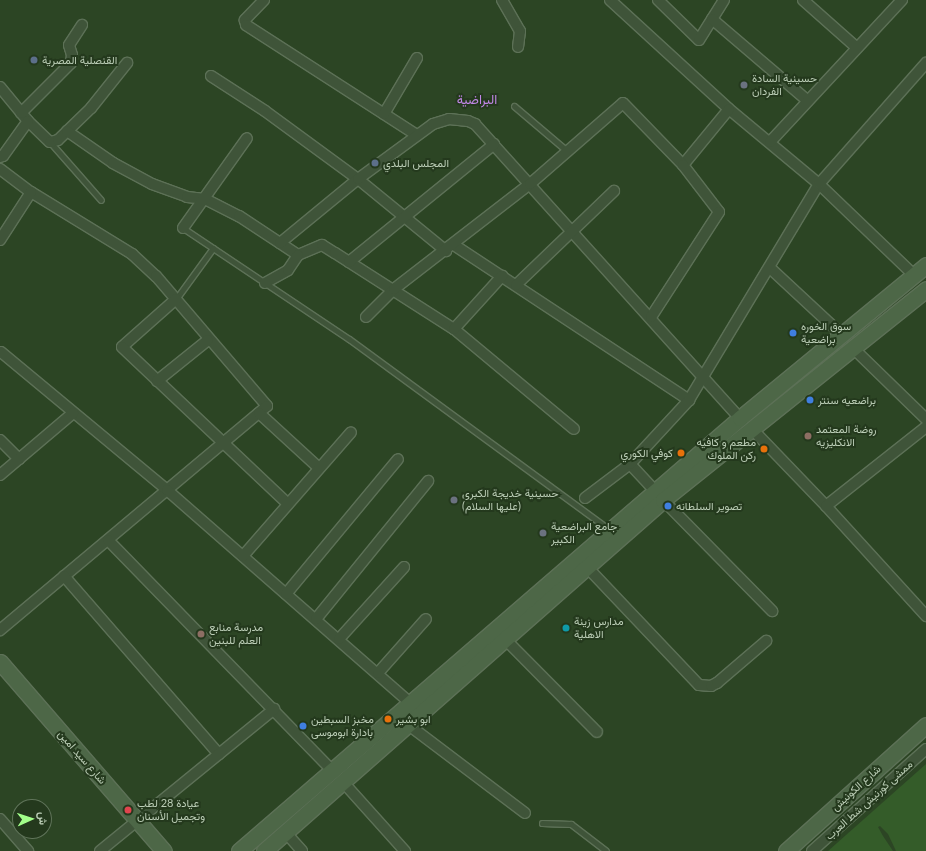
<!DOCTYPE html>
<meta charset="utf-8">
<style>
body{margin:0}
#map{position:relative;width:926px;height:851px;overflow:hidden;background:#2c4524;font-family:Lato,Vazirmatn,sans-serif}
div>[style]{position:absolute}
[style*='--x']{left:calc(var(--x)*1px);top:calc(var(--y)*1px);width:calc(var(--w)*1px);rotate:calc(var(--a)*1deg)}
.water>*{inset:0;background:#345c29}
.pier>*{inset:0;background:#2c4524}
.roads{filter:drop-shadow(1px 0 #5d7157) drop-shadow(-1px 0 #5d7157) drop-shadow(0 1px #5d7157) drop-shadow(0 -1px #5d7157)}
.lane>*{height:5px;margin:-2.5px;padding:0 2.5px;transform-origin:2.5px;border-radius:2.5px;background:#3f5439}
.street>*{height:10px;margin:-5px;padding:0 5px;transform-origin:5px;border-radius:5px;background:#3f5439}
.secondary>*{height:15px;margin:-7.5px;padding:0 7.5px;transform-origin:7.5px;border-radius:7.5px;background:#4d6747}
.dots>*{width:11px;height:11px;translate:-50% -50%;box-sizing:border-box;border:2px solid #24391d;border-radius:50%}
span{translate:-50% -50%;white-space:nowrap;text-align:center;line-height:1.15;-webkit-text-stroke:4px #24391d;paint-order:stroke}
.poi-label{font-size:11px;color:#bbcdb6}
.left{translate:0 -50%;text-align:left}
.right{translate:-100% -50%;text-align:right}
.street-label{font-size:11px;color:#bbcdb6}
.quarter-label{font-size:13px;color:#c287e8}
.north{position:absolute;left:12px;top:799px;width:40px;height:40px;box-sizing:border-box;background:#24391d;border:1px solid #60745a;border-radius:50%;rotate:87deg;font-size:11px;font-weight:700;line-height:16px;text-align:center;color:#bbcdb6}
.north::after{content:'';display:block;margin:auto;width:14px;height:18px;background:#a2ff8a;clip-path:polygon(50% 0,100% 100%,50% 72%,0 100%)}
</style>
<div id="map">
<div class="water">
<div style="clip-path:polygon(926px 764px,926px 851px,828px 851px)"></div>
</div>
<div class="pier">
<div style="clip-path:polygon(880px 826px,888px 834px,896px 851px,893px 851px,883px 836px,878px 827px)"></div>
</div>
<div class="roads">
<div class="lane">
<div style="--x:514;--y:106;--w:70;--a:40.3"></div>
<div style="--x:50;--y:142;--w:77;--a:48.7"></div>
<div style="--x:183;--y:228;--w:200;--a:33.8"></div>
<div style="--x:349;--y:339;--w:322;--a:36.2"></div>
<div style="--x:176;--y:299;--w:63;--a:-54"></div>
<div style="--x:542;--y:823;--w:29;--a:2"></div>
<div style="--x:571;--y:824;--w:44;--a:37.6"></div>
</div>
<div class="street">
<div style="--x:264;--y:0;--w:28;--a:134"></div>
<div style="--x:245;--y:20;--w:5;--a:79"></div>
<div style="--x:246;--y:25;--w:203;--a:32.8"></div>
<div style="--x:502;--y:0;--w:36;--a:60"></div>
<div style="--x:520;--y:31;--w:16;--a:97"></div>
<div style="--x:610;--y:0;--w:161;--a:42.5"></div>
<div style="--x:729;--y:109;--w:117;--a:39.8"></div>
<div style="--x:819;--y:184;--w:132;--a:43.8"></div>
<div style="--x:658;--y:0;--w:57;--a:44.3"></div>
<div style="--x:699;--y:40;--w:47;--a:-58"></div>
<div style="--x:803;--y:0;--w:72;--a:41.6"></div>
<div style="--x:712;--y:19;--w:126;--a:40.5"></div>
<div style="--x:211;--y:76;--w:64;--a:32.9"></div>
<div style="--x:265;--y:111;--w:115;--a:36.2"></div>
<div style="--x:358;--y:179;--w:114;--a:39.3"></div>
<div style="--x:0;--y:87;--w:44;--a:50.5"></div>
<div style="--x:28;--y:121;--w:30;--a:44"></div>
<div style="--x:50;--y:142;--w:8;--a:-14"></div>
<div style="--x:58;--y:140;--w:46;--a:-44.1"></div>
<div style="--x:91;--y:108;--w:58;--a:-51.3"></div>
<div style="--x:21;--y:113;--w:71;--a:-45"></div>
<div style="--x:71;--y:63;--w:8;--a:-83"></div>
<div style="--x:72;--y:55;--w:10;--a:-107"></div>
<div style="--x:69;--y:45;--w:24;--a:-57"></div>
<div style="--x:384;--y:114;--w:65;--a:-59.5"></div>
<div style="--x:67;--y:131;--w:56;--a:34.8"></div>
<div style="--x:113;--y:163;--w:44;--a:28.3"></div>
<div style="--x:152;--y:184;--w:37;--a:20"></div>
<div style="--x:187;--y:197;--w:18;--a:6"></div>
<div style="--x:205;--y:199;--w:38;--a:27"></div>
<div style="--x:239;--y:216;--w:71;--a:33.5"></div>
<div style="--x:298;--y:255;--w:26;--a:-23"></div>
<div style="--x:322;--y:245;--w:15;--a:32"></div>
<div style="--x:335;--y:253;--w:141;--a:32.6"></div>
<div style="--x:454;--y:329;--w:156;--a:39.8"></div>
<div style="--x:770;--y:142;--w:194;--a:-47.1"></div>
<div style="--x:0;--y:157;--w:3;--a:-18"></div>
<div style="--x:3;--y:156;--w:43;--a:-54.5"></div>
<div style="--x:683;--y:165;--w:72;--a:-50.6"></div>
<div style="--x:0;--y:169;--w:39;--a:37"></div>
<div style="--x:31;--y:192;--w:119;--a:31.5"></div>
<div style="--x:132;--y:254;--w:33;--a:43"></div>
<div style="--x:156;--y:276;--w:171;--a:49.5"></div>
<div style="--x:267;--y:406;--w:349;--a:140"></div>
<div style="--x:183;--y:228;--w:110;--a:-54.6"></div>
<div style="--x:0;--y:240;--w:57;--a:-57.1"></div>
<div style="--x:280;--y:243;--w:101;--a:-39.4"></div>
<div style="--x:358;--y:179;--w:93;--a:-36.3"></div>
<div style="--x:433;--y:124;--w:17;--a:-17"></div>
<div style="--x:449;--y:119;--w:19;--a:6"></div>
<div style="--x:468;--y:121;--w:8;--a:23"></div>
<div style="--x:475;--y:124;--w:396;--a:48"></div>
<div style="--x:454;--y:245;--w:282;--a:33.4"></div>
<div style="--x:349;--y:262;--w:187;--a:-39.1"></div>
<div style="--x:770;--y:268;--w:97;--a:42.9"></div>
<div style="--x:265;--y:283;--w:26;--a:-29"></div>
<div style="--x:288;--y:270;--w:18;--a:-56"></div>
<div style="--x:516;--y:285;--w:136;--a:-43.8"></div>
<div style="--x:176;--y:299;--w:72;--a:138.4"></div>
<div style="--x:122;--y:347;--w:228;--a:43.4"></div>
<div style="--x:366;--y:317;--w:40;--a:-45"></div>
<div style="--x:394;--y:289;--w:172;--a:-37.7"></div>
<div style="--x:530;--y:184;--w:123;--a:-41.1"></div>
<div style="--x:623;--y:103;--w:86;--a:45.9"></div>
<div style="--x:683;--y:165;--w:59;--a:52.5"></div>
<div style="--x:719;--y:212;--w:125;--a:122.9"></div>
<div style="--x:454;--y:329;--w:72;--a:-47.8"></div>
<div style="--x:853;--y:348;--w:102;--a:44.2"></div>
<div style="--x:1;--y:352;--w:216;--a:39.7"></div>
<div style="--x:167;--y:490;--w:323;--a:41.2"></div>
<div style="--x:157;--y:381;--w:65;--a:-38.8"></div>
<div style="--x:259;--y:413;--w:81;--a:42.5"></div>
<div style="--x:752;--y:429;--w:107;--a:46.1"></div>
<div style="--x:826;--y:506;--w:149;--a:47.7"></div>
<div style="--x:0;--y:440;--w:27;--a:45"></div>
<div style="--x:630;--y:464;--w:37;--a:47"></div>
<div style="--x:0;--y:475;--w:96;--a:-40.3"></div>
<div style="--x:585;--y:498;--w:56;--a:-37.1"></div>
<div style="--x:630;--y:464;--w:87;--a:-47.3"></div>
<div style="--x:689;--y:400;--w:252;--a:-59"></div>
<div style="--x:819;--y:184;--w:162;--a:-48.5"></div>
<div style="--x:663;--y:500;--w:156;--a:45.5"></div>
<div style="--x:826;--y:506;--w:127;--a:-38.3"></div>
<div style="--x:108;--y:540;--w:321;--a:45.8"></div>
<div style="--x:243;--y:556;--w:164;--a:-48.9"></div>
<div style="--x:586;--y:566;--w:164;--a:46.5"></div>
<div style="--x:699;--y:685;--w:12;--a:5"></div>
<div style="--x:711;--y:686;--w:7;--a:-27"></div>
<div style="--x:717;--y:683;--w:65;--a:-40.6"></div>
<div style="--x:64;--y:576;--w:236;--a:49"></div>
<div style="--x:286;--y:594;--w:175;--a:-50.3"></div>
<div style="--x:316;--y:619;--w:178;--a:-50.9"></div>
<div style="--x:504;--y:638;--w:132;--a:45.3"></div>
<div style="--x:339;--y:639;--w:97;--a:-47.9"></div>
<div style="--x:378;--y:673;--w:72;--a:-48.4"></div>
<div style="--x:406;--y:723;--w:149;--a:37.1"></div>
<div style="--x:343;--y:782;--w:93;--a:48.1"></div>
<div style="--x:0;--y:819;--w:43;--a:48.8"></div>
<div style="--x:286;--y:833;--w:24;--a:48"></div>
<div style="--x:100;--y:851;--w:225;--a:-39.2"></div>
<div style="--x:812;--y:851;--w:153;--a:-41.8"></div>
</div>
<div class="secondary">
<div style="--x:0;--y:662;--w:250;--a:49.1"></div>
<div style="--x:239;--y:851;--w:662;--a:-40.84"></div>
<div style="--x:740;--y:418;--w:241;--a:-39.4"></div>
<div style="--x:264;--y:851;--w:531;--a:-41.34"></div>
<div style="--x:663;--y:500;--w:337;--a:-38.7"></div>
<div style="--x:786;--y:851;--w:188;--a:-42"></div>
</div>
</div>
<div class="dots">
<div style="left:34px;top:60px;background:#5c6f8a"></div>
<div style="left:744px;top:85px;background:#6b7280"></div>
<div style="left:375px;top:163px;background:#5c6f8a"></div>
<div style="left:793px;top:333px;background:#3f7fe0"></div>
<div style="left:810px;top:400px;background:#3f7fe0"></div>
<div style="left:808px;top:436px;background:#8d6e63"></div>
<div style="left:764px;top:449px;background:#e8710a"></div>
<div style="left:681px;top:453px;background:#e8710a"></div>
<div style="left:454px;top:500px;background:#6b7280"></div>
<div style="left:668px;top:506px;background:#3f7fe0"></div>
<div style="left:543px;top:533px;background:#6b7280"></div>
<div style="left:566px;top:628px;background:#0f9aa8"></div>
<div style="left:201px;top:634px;background:#8d6e63"></div>
<div style="left:388px;top:719px;background:#e8710a"></div>
<div style="left:303px;top:726px;background:#3f7fe0"></div>
<div style="left:128px;top:810px;background:#e0444e"></div>
</div>
<div class="poi-label">
<span class="left" style="left:42px;top:60px">القنصلية المصرية</span>
<span class="left" style="left:752px;top:85px">حسينية السادة<br>الفردان</span>
<span class="left" style="left:383px;top:163px">المجلس البلدي</span>
<span class="left" style="left:801px;top:333px">سوق الخوره<br>براضعية</span>
<span class="left" style="left:818px;top:400px">براضعيه سنتر</span>
<span class="left" style="left:816px;top:436px">روضة المعتمد<br>الانكليزيه</span>
<span class="right" style="left:756px;top:449px">مطعم و كافيه<br>ركن الملوك</span>
<span class="right" style="left:673px;top:453px">كوفي الكوري</span>
<span class="left" style="left:462px;top:500px">حسينية خديجة الكبرى<br>(عليها السلام)</span>
<span class="left" style="left:676px;top:506px">تصوير السلطانه</span>
<span class="left" style="left:551px;top:533px">جامع البراضعية<br>الكبير</span>
<span class="left" style="left:574px;top:628px">مدارس زينة<br>الاهلية</span>
<span class="left" style="left:209px;top:634px">مدرسة منابع<br>العلم للبنين</span>
<span class="left" style="left:396px;top:719px">ابو بشير</span>
<span class="left" style="left:311px;top:726px">مخبز السبطين<br>بادارة ابوموسى</span>
<span class="left" style="left:137px;top:810px">عيادة 28 لطب<br>وتجميل الأسنان</span>
</div>
<div class="street-label">
<span style="left:82px;top:757px;rotate:49deg">شارع سيد امين</span>
<span style="left:856px;top:788px;rotate:-42deg">شارع الكونيش</span>
<span style="left:869px;top:800px;rotate:-42deg">ممشى كورنيش شط العرب</span>
</div>
<div class="quarter-label">
<span style="left:477px;top:99px">البراضية</span>
</div>
<div class="north">ش</div>
</div>
